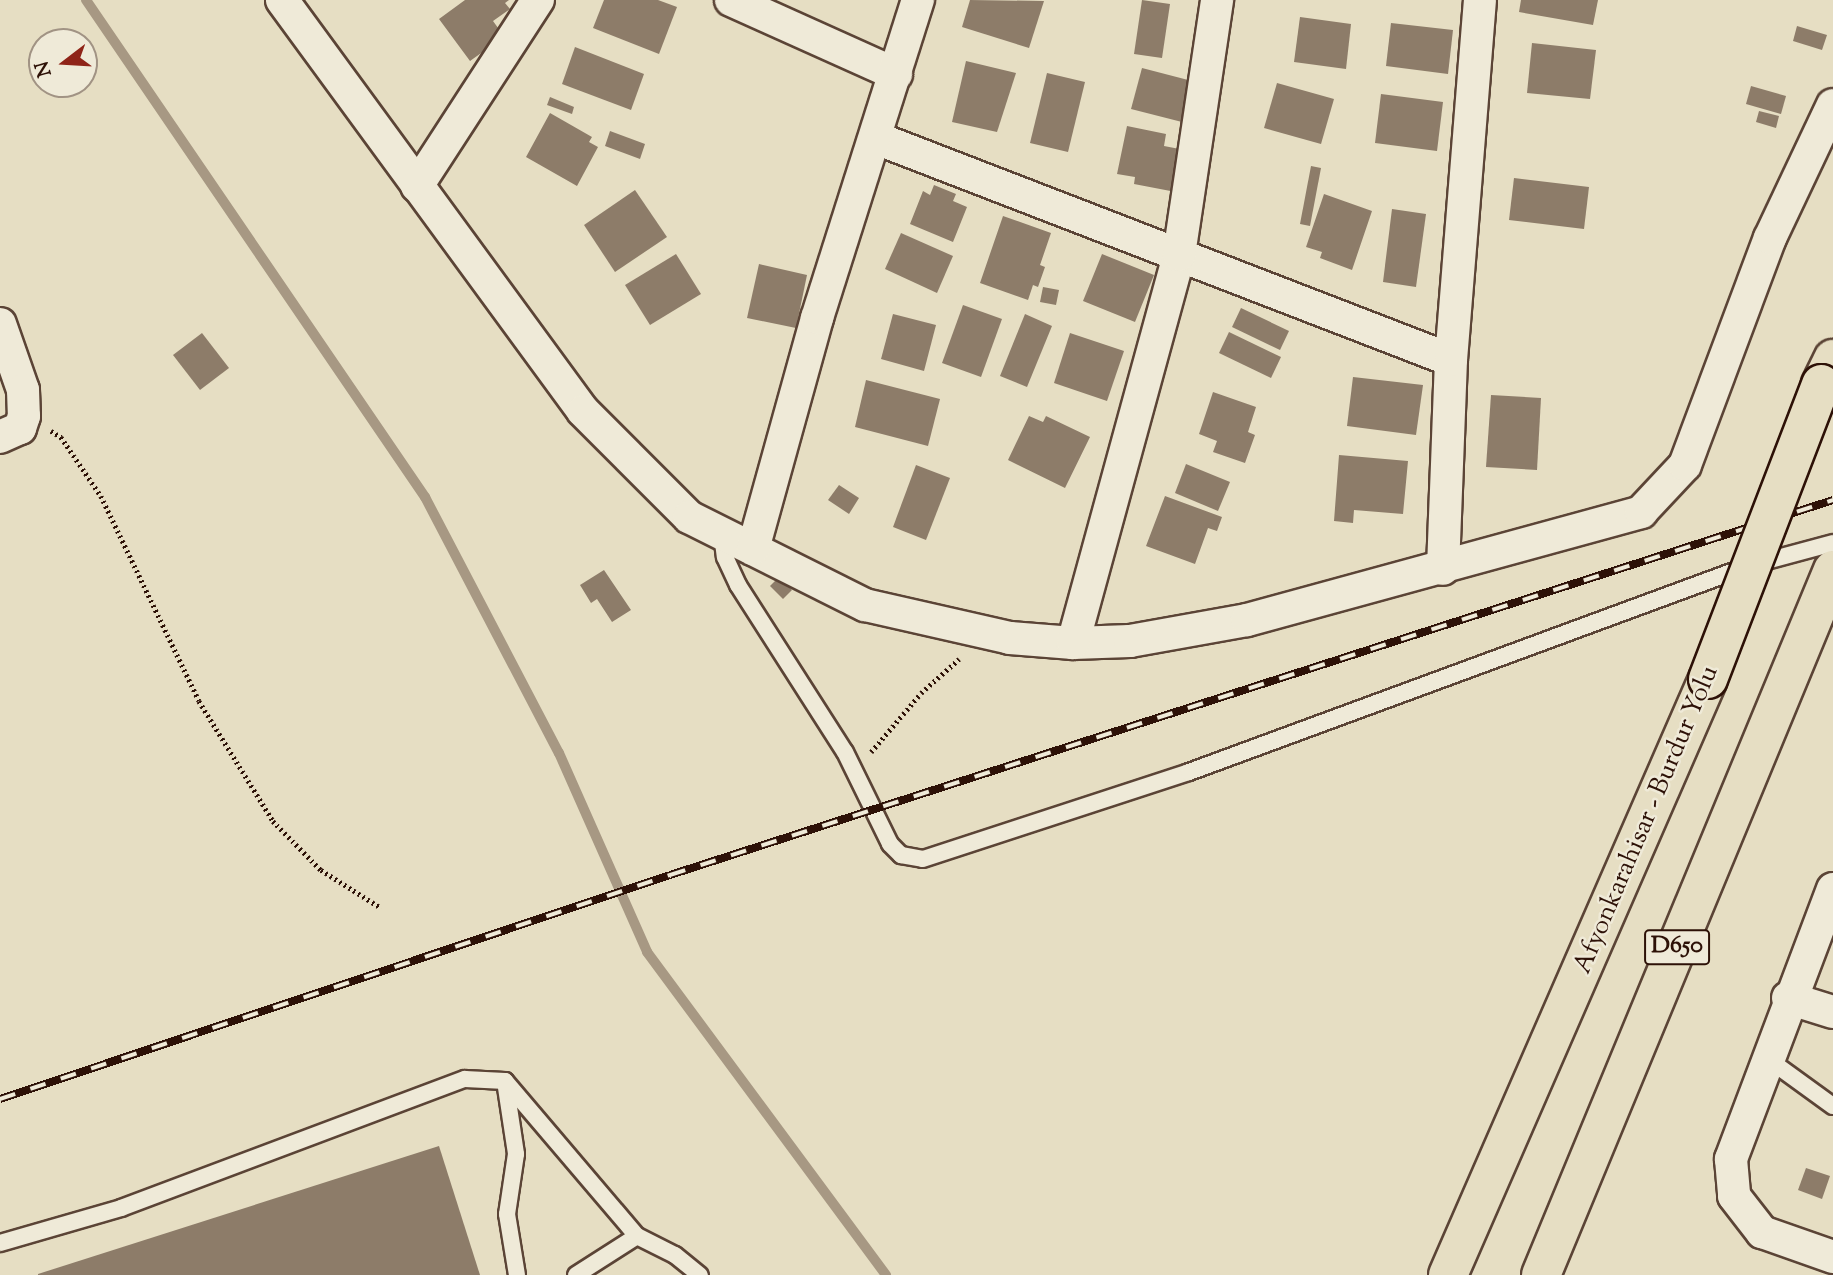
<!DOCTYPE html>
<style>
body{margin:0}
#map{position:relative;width:1833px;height:1275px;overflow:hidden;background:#e6dec3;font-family:"Sorts Mill Goudy",serif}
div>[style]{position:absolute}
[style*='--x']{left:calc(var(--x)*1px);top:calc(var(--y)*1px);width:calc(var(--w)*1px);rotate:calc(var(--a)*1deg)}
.stream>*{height:10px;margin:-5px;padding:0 5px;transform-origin:5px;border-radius:5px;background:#a79883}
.building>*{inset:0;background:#8d7c69}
.path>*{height:4.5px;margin-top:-2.25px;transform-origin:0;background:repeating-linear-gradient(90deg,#2d1107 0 2px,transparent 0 5.5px)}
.roads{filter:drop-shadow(2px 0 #5b4436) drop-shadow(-2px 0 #5b4436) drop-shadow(0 2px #5b4436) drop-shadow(0 -2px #5b4436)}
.lane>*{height:16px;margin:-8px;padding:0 8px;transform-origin:8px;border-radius:8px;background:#efead8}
.street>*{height:32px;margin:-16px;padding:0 16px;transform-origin:16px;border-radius:16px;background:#efead8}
.highway>*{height:38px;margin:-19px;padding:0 19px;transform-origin:19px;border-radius:19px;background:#e6dec3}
.rail>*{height:8px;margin-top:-4px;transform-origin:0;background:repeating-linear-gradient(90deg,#efead8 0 16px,#2d1107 0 32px);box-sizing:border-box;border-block:2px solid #2d1107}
.bridges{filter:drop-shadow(2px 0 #2d1107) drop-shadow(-2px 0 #2d1107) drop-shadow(0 2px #2d1107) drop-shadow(0 -2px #2d1107)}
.highway-bridge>*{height:38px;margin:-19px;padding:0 19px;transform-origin:19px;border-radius:19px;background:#e6dec3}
span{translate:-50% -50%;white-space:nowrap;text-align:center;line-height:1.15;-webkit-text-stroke:5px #efead8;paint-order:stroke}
.shield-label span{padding:2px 5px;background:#efead8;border:2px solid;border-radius:5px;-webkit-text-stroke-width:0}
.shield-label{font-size:24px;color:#2d1107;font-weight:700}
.street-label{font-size:26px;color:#2d1107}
.north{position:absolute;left:28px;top:28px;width:70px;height:70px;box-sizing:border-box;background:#efead8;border:2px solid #a19384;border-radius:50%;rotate:253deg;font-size:19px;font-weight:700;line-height:28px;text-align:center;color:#2d1107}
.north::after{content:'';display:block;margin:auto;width:24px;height:32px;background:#8f2418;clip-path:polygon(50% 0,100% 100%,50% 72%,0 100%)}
</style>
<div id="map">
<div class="stream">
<div style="--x:86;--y:0;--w:602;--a:55.7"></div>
<div style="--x:425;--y:497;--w:289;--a:62.4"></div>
<div style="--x:559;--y:753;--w:218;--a:66.1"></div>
<div style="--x:647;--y:952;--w:402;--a:53.5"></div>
</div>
<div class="building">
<div style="clip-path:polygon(465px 0,509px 0,505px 3px,510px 9px,493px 21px,501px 32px,495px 36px,498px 41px,470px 61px,439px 19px)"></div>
<div style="clip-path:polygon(604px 0,658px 0,677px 7px,659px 54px,593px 28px)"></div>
<div style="clip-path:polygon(970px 0,1044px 1px,1029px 48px,962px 27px)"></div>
<div style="clip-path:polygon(1142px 0,1170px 4px,1162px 58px,1134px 54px)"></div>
<div style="clip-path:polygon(1521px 0,1598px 0,1593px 25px,1519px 12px)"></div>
<div style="clip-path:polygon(1300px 17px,1351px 24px,1346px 69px,1294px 62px)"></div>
<div style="clip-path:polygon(1391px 23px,1453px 30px,1448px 74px,1386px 66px)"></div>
<div style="clip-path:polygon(1797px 26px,1827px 35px,1822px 50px,1793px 41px)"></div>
<div style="clip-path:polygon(1532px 43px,1596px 50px,1590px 99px,1527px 93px)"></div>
<div style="clip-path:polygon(575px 47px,644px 74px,631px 110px,562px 84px)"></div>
<div style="clip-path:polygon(966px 61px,1016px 73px,997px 132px,952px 122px)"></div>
<div style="clip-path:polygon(1142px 68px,1192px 81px,1182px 122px,1131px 109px)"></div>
<div style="clip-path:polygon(1047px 73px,1085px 82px,1068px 152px,1030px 143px)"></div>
<div style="clip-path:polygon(1277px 83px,1334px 99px,1321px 144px,1264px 128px)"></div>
<div style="clip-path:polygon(1751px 86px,1786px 96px,1781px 114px,1746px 104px)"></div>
<div style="clip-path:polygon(1381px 94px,1443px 102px,1437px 151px,1375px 143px)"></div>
<div style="clip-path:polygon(550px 97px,574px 107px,572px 114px,547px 105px)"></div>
<div style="clip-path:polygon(1759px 111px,1779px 116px,1776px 128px,1756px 122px)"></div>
<div style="clip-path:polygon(550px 113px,592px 137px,589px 142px,598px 147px,577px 186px,526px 157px)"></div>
<div style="clip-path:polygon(1127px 126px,1166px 134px,1164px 146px,1190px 151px,1181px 193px,1134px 184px,1135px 177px,1117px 174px)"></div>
<div style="clip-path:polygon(610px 131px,645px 144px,640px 159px,605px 146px)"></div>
<div style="clip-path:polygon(1311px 166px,1321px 168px,1310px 226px,1300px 224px)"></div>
<div style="clip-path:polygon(1514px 178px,1589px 187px,1584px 229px,1509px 220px)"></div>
<div style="clip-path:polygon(934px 185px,956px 194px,953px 201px,967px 207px,953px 242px,910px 224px,923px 191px,930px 195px)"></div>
<div style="clip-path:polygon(635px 190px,667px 237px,615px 272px,584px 225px)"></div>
<div style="clip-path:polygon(1324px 194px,1372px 211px,1352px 270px,1320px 258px,1322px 252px,1306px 247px)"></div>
<div style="clip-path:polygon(1392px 209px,1426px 214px,1416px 287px,1383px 282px)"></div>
<div style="clip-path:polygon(1003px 216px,1051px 233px,1040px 265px,1045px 267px,1038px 287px,1033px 285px,1028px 300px,980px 283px)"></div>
<div style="clip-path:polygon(901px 233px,953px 256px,937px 293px,885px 269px)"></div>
<div style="clip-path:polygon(676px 254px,701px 294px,650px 325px,625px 285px)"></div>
<div style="clip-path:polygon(1102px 254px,1154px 275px,1135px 322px,1083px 301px)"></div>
<div style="clip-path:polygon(759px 264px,807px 275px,796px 328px,747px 318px)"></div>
<div style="clip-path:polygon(1043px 287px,1059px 290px,1056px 305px,1040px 302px)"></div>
<div style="clip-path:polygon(963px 305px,1002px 319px,981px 377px,942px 363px)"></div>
<div style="clip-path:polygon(1241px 308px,1289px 331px,1280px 350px,1232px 327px)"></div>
<div style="clip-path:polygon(893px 314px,936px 325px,924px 371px,881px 359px)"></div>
<div style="clip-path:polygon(1025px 314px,1052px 326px,1027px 387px,1000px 376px)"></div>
<div style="clip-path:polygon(1229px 332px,1281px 357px,1271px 378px,1219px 353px)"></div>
<div style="clip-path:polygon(202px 333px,229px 368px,200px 390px,173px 355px)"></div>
<div style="clip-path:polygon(1070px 333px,1124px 351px,1107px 401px,1054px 383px)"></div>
<div style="clip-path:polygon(1353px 377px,1423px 385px,1416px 435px,1347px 426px)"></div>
<div style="clip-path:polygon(866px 380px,940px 399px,928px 446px,855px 427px)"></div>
<div style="clip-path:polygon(1213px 392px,1256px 407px,1248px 432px,1255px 435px,1245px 463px,1213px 452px,1217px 441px,1199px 434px)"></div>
<div style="clip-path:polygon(1491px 395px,1541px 398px,1537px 470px,1486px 467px)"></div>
<div style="clip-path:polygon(1029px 416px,1043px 422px,1046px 416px,1090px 437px,1065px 488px,1008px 460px)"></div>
<div style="clip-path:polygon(1339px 455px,1408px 461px,1403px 514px,1354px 510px,1353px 523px,1334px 521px)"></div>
<div style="clip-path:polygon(1186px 464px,1230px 482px,1218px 511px,1175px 493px)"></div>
<div style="clip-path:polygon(916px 465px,950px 478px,926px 540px,893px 527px)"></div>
<div style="clip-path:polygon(839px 485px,859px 498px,849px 514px,828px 500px)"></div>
<div style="clip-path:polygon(1165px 496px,1222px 517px,1217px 531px,1208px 528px,1195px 564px,1146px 546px)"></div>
<div style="clip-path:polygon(604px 570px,631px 610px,612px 622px,597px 599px,591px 603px,580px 585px)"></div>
<div style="clip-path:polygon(779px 577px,792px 590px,783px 599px,770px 586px)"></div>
<div style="clip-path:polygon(439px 1146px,480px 1275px,38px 1275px,38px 1274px)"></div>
<div style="clip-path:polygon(1806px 1168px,1830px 1176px,1822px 1199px,1798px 1190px)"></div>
</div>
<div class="path">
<div style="--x:51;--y:431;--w:12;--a:31"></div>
<div style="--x:61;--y:437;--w:71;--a:55.9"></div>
<div style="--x:101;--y:496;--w:227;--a:64.4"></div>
<div style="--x:199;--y:701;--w:141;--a:58.3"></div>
<div style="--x:273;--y:821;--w:69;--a:45.6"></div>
<div style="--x:321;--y:870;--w:71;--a:32.3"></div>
<div style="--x:871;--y:752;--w:77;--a:-49.7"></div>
<div style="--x:921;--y:693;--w:51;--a:-41.8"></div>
</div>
<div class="roads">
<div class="lane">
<div style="--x:722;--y:534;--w:23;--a:83"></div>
<div style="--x:725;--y:557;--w:31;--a:65"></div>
<div style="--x:738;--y:585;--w:198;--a:57.4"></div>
<div style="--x:845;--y:752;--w:102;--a:63.9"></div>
<div style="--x:890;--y:844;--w:16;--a:45"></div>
<div style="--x:901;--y:855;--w:22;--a:10"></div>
<div style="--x:923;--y:859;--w:280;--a:-18.1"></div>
<div style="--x:1189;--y:772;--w:596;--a:-20.23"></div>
<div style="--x:1748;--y:566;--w:88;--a:-15.1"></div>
<div style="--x:1768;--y:1059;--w:80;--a:35.9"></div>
<div style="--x:505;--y:1081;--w:74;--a:81.4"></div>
<div style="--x:516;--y:1154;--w:61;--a:98.5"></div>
<div style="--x:507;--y:1214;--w:62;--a:80.7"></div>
<div style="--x:0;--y:1243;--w:126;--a:-16.1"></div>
<div style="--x:121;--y:1208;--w:367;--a:-20.6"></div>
<div style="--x:465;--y:1079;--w:40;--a:2.9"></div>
<div style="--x:505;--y:1081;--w:204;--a:49.6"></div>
<div style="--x:637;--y:1236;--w:42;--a:26.6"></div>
<div style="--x:675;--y:1255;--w:32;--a:39"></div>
<div style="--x:576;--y:1275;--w:72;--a:-32.6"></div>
</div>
<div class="street">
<div style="--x:282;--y:0;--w:509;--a:53.78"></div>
<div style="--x:583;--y:411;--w:150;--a:45"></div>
<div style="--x:689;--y:517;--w:197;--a:26.6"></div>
<div style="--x:865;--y:605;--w:149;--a:12.8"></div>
<div style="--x:1010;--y:638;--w:63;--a:4.5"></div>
<div style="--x:1073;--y:643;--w:57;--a:-2"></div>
<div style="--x:1130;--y:641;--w:119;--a:-10.2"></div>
<div style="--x:1247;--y:620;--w:409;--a:-15.3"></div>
<div style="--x:1641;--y:512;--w:64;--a:-46.9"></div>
<div style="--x:1685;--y:465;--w:242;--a:-69.5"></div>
<div style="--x:1770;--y:238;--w:147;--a:-64.7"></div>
<div style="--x:731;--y:0;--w:181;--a:24.2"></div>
<div style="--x:876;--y:138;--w:616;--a:21.11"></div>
<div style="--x:1451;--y:360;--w:209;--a:92.2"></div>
<div style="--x:417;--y:186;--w:222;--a:-57"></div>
<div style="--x:0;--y:324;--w:70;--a:70.8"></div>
<div style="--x:23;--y:390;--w:26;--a:88"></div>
<div style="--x:24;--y:416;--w:13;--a:108"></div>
<div style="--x:20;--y:428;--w:22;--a:156"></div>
<div style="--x:1451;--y:360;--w:361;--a:-85.4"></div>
<div style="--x:753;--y:549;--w:240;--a:-74.5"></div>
<div style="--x:817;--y:318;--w:334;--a:-72.4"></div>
<div style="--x:1073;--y:643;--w:402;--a:-74.7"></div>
<div style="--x:1179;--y:255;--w:258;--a:-81.5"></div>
<div style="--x:1833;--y:889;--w:289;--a:110.7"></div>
<div style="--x:1731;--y:1159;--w:37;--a:85"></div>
<div style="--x:1734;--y:1196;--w:46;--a:52.1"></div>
<div style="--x:1762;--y:1232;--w:75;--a:19.4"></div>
<div style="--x:1788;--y:998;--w:47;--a:17.3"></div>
</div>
<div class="highway">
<div style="--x:1821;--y:384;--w:28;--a:-64"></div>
<div style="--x:1448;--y:1275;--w:650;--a:-66.43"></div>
<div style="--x:1541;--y:1275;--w:763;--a:-67.5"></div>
</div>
</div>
<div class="rail">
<div style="--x:0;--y:1099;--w:706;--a:-18.49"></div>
<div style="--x:670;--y:875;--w:1222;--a:-17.87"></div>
</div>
<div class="bridges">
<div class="highway-bridge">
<div style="--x:1708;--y:679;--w:316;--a:-69"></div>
</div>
</div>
<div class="shield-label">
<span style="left:1677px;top:947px">D650</span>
</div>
<div class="street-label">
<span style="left:1647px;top:820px;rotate:-67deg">Afyonkarahisar - Burdur Yolu</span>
</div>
<div class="north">N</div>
</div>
